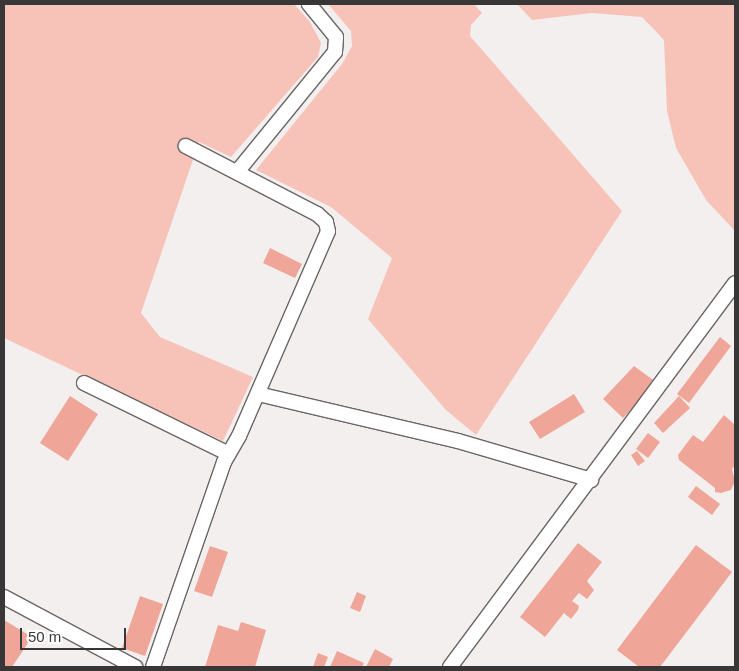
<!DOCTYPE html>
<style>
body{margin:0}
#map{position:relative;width:739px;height:671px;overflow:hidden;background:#f3efee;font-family:Arial,sans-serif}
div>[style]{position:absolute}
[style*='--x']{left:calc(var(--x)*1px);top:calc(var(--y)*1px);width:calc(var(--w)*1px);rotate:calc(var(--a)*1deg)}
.green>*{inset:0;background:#f7c3b9}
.building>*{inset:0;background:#efa597}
.roads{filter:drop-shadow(1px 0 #6a6665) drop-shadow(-1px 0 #6a6665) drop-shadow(0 1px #6a6665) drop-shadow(0 -1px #6a6665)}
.street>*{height:14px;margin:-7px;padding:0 7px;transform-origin:7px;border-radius:7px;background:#fff}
span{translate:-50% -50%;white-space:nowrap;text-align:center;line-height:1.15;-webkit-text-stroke:4px #fff;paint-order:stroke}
.frame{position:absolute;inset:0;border:5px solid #383636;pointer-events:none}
.scale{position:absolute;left:20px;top:628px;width:106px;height:22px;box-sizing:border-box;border:2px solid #383636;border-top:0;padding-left:6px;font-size:15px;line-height:18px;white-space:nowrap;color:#383636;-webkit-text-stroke:4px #fff;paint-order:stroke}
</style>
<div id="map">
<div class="green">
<div style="clip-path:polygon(4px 4px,294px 4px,310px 22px,321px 43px,318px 57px,231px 157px,199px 142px,141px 313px,160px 337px,253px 377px,223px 441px,4px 338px)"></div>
<div style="clip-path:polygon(328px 4px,474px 4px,482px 13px,471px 25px,470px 36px,622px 211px,476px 435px,446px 410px,368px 319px,392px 258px,331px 207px,256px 170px,342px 64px,352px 46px,351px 31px)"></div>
<div style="clip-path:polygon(517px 4px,735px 4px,735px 231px,706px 200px,676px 148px,667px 111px,664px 40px,642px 17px,592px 13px,532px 20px)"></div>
</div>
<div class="building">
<div style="clip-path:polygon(270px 248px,302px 264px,295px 278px,263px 263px)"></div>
<div style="clip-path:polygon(720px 337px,731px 346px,689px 403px,677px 394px)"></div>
<div style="clip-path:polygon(634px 366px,656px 382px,623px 418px,603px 399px)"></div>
<div style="clip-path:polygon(574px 394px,585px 412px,540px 439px,529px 422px)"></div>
<div style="clip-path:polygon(70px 396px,98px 414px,68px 461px,40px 443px)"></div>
<div style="clip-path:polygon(679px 396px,690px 408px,663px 433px,654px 423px)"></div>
<div style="clip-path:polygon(724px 415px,735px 425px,735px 465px,732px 469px,735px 481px,731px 490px,721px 493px,715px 492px,715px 488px,679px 460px,678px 455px,693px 435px,703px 442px)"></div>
<div style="clip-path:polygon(648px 433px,660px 442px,648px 458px,636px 449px)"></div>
<div style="clip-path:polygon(637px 451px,645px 461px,638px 466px,631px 455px)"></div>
<div style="clip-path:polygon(696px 486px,720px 504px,712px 515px,688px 497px)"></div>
<div style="clip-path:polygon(578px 543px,602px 562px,587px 581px,594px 590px,587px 599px,579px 593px,572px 601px,579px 606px,578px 610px,571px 619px,564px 613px,545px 637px,520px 617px)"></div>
<div style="clip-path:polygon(696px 545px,732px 572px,660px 667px,639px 667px,617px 650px)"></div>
<div style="clip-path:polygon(210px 546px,228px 552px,212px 597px,194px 591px)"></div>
<div style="clip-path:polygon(357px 592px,366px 596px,360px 612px,350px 608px)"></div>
<div style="clip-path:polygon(140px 596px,163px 604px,145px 656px,122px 648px)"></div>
<div style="clip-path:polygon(4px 620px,32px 637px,12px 667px,4px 667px)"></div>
<div style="clip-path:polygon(241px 622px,266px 630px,255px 667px,205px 667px,218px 625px,238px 631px)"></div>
<div style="clip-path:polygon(375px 649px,393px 659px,389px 667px,366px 667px)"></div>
<div style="clip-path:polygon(337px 651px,364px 663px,362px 667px,330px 667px)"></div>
<div style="clip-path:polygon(318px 653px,328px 657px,324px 667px,313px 667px)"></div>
</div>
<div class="roads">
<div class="street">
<div style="--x:237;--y:172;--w:155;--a:-50.8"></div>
<div style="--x:335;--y:52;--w:15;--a:-86"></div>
<div style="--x:336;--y:37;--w:43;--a:-129.3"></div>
<div style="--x:84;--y:383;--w:161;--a:26.1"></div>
<div style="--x:258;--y:394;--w:205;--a:13.2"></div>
<div style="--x:458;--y:441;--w:139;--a:16.3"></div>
<div style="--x:4;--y:597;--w:149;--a:28.1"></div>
<div style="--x:153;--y:667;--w:217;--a:-70.9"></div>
<div style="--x:224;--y:462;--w:30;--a:-60"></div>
<div style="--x:239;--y:436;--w:223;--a:-66.5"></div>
<div style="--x:328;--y:231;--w:9;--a:-103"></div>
<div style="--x:326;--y:222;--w:12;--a:-138"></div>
<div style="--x:317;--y:214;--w:148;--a:-152.6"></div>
<div style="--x:450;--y:667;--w:478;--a:-53.4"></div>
</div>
</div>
<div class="frame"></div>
<div class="scale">50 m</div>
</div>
